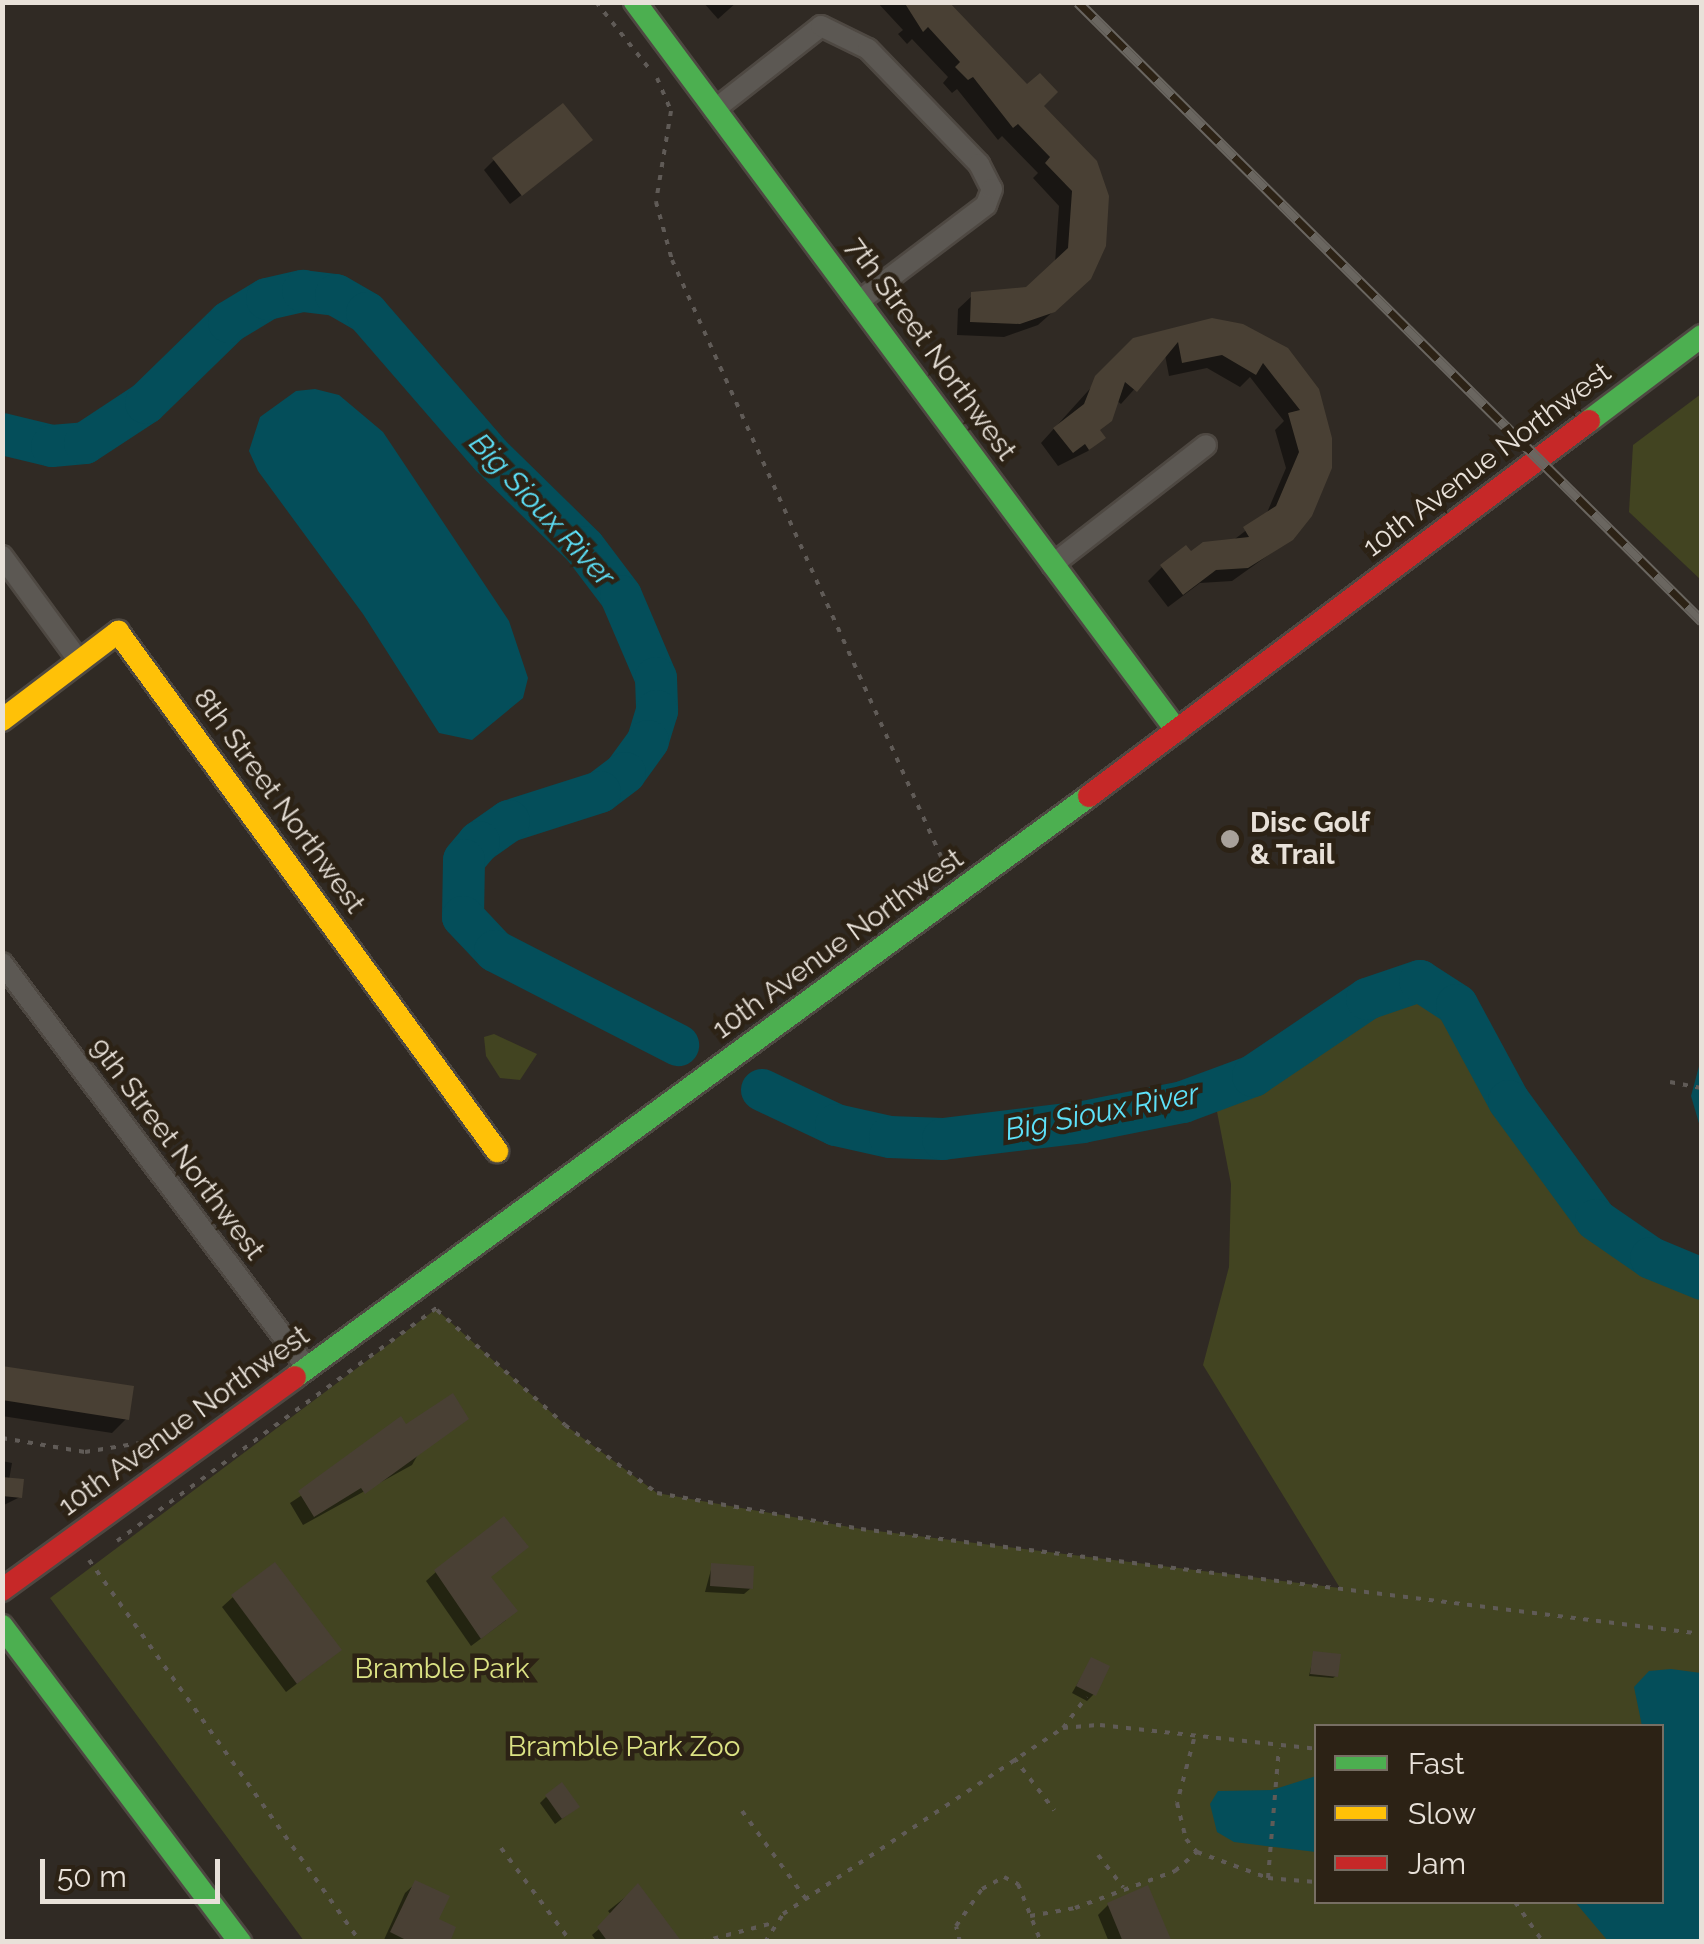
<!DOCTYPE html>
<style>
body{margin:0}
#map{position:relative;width:1704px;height:1944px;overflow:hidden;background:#302a24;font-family:Raleway,sans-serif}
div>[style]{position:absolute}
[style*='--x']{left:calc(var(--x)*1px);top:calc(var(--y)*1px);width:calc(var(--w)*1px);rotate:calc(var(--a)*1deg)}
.green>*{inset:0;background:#424421}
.water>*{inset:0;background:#044e5a}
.shadow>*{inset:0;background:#0007}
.river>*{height:42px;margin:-21px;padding:0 21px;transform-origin:21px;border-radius:21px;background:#044e5a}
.building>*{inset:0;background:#494034}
.path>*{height:4px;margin-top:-2px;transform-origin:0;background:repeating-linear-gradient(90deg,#605b57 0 5px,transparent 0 13px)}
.roads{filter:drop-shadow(2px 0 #4e4842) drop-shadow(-2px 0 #4e4842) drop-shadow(0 2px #4e4842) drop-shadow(0 -2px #4e4842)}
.street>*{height:20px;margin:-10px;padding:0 10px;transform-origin:10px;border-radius:10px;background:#5c5853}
.fast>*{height:22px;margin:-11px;padding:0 11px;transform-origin:11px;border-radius:11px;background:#4caf50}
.slow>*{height:22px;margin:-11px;padding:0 11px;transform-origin:11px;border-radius:11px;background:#ffc107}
.jam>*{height:22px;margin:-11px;padding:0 11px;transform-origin:11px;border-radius:11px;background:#c62828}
.rail>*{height:11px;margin-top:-5.5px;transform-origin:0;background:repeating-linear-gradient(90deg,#2c2215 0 22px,#6a6660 0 44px);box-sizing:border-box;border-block:2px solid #6a6660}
.dots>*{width:28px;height:28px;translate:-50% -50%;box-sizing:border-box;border:5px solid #2c2215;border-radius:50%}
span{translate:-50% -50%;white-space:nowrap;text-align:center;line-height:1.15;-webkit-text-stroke:9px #2c2215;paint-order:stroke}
.street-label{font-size:28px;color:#e8e1d9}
.poi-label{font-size:28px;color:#e8e1d9;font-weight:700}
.left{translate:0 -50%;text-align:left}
.park-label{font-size:28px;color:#dce384}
.water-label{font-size:30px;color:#5de1f9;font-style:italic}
.frame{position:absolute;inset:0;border:5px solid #e8e1d9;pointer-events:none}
.legend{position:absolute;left:1314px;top:1724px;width:350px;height:180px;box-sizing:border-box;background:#2c2215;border:2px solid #776e63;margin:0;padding:12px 18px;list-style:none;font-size:30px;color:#e8e1d9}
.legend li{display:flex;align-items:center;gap:20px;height:50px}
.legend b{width:50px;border:2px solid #776e63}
.scale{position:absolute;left:40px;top:1859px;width:180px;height:45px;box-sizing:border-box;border:5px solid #e8e1d9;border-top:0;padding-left:12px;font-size:30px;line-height:35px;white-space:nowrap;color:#e8e1d9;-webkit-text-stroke:8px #2c2215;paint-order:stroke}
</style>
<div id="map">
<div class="green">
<div style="clip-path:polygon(1701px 394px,1701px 580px,1629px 512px,1633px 445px)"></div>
<div style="clip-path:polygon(evenodd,1420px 981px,1457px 1005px,1509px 1101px,1596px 1220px,1651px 1258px,1701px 1279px,1701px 1941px,304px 1941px,50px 1598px,436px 1309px,565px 1425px,657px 1493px,861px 1529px,1340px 1588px,1203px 1365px,1229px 1267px,1231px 1184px,1213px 1091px,1309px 1044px,1368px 999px,1420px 981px,1316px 1726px,1662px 1726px,1662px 1902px,1316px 1902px,1316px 1726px)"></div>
<div style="clip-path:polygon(494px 1034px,537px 1054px,520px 1080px,500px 1078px,486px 1056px,484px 1037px)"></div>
</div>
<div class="water">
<div style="clip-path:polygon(315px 389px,339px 395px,383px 432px,509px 621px,528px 678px,523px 698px,472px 740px,439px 733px,363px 614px,258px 471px,249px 451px,260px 417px,296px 391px)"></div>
<div style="clip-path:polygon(1701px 1059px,1701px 1130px,1691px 1096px)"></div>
<div style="clip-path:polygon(1671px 1669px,1701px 1673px,1701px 1941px,1608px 1941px,1575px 1902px,1662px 1902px,1662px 1726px,1642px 1726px,1634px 1687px,1649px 1671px)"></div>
<div style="clip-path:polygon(1316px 1776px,1316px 1852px,1234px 1842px,1217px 1832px,1210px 1804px,1218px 1791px,1272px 1790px)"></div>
</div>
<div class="shadow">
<div style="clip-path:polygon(703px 2px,737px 2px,718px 19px)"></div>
<div style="clip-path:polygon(877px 2px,945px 2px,1094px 162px,1074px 293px,1038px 325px,1004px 337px,957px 335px,958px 309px,973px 295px,1027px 289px,1055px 263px,1059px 206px,1033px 178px,1038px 173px,1002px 136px,998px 140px,957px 89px,952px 93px,943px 83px,948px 77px,912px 39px,907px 44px,898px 34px,903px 30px)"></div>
<div style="clip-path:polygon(579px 150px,510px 204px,484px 170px,494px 160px)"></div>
<div style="clip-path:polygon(1212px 320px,1317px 390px,1291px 539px,1232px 581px,1200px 583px,1168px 607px,1148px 581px,1162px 567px,1231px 542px,1266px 515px,1286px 468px,1275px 430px,1284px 421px,1250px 377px,1240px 387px,1207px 368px,1169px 376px,1165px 355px,1121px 404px,1116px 400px,1098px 431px,1102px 437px,1088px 451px,1058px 466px,1041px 443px,1134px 340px)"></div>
<div style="clip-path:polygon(2px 1369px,126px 1419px,112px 1433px,2px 1416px)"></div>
<div style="clip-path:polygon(466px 1419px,420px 1451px,412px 1465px,303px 1525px,290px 1503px,405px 1427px)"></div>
<div style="clip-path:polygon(2px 1461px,12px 1463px,9px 1480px,20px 1497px,2px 1506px)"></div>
<div style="clip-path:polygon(712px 1566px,751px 1588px,744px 1594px,705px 1592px)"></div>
<div style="clip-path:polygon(436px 1572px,489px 1578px,506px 1620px,471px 1646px,426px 1581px)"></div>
<div style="clip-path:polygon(233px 1597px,328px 1660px,286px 1692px,222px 1607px)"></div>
<div style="clip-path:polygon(1314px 1654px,1336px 1676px,1333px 1678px,1309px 1676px)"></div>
<div style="clip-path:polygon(1091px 1660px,1094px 1694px,1087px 1701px,1072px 1693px)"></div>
<div style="clip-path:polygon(546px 1797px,570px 1813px,555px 1824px,540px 1803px)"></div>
<div style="clip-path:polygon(416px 1883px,447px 1942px,383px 1942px,405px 1893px)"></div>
<div style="clip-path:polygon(638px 1887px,627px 1942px,597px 1942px,592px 1935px,613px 1917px,608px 1911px)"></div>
<div style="clip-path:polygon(1108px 1905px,1169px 1942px,1109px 1942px,1098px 1915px)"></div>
</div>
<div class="river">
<div style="--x:2;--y:434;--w:51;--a:13.5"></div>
<div style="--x:52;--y:446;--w:33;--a:-5"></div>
<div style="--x:85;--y:443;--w:73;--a:-33.3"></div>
<div style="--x:146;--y:403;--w:116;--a:-44.3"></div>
<div style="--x:229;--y:322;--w:44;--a:-31.2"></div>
<div style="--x:267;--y:299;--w:37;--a:-13"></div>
<div style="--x:303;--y:291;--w:33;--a:7"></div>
<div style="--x:336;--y:295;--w:36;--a:30"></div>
<div style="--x:367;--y:313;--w:189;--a:49.1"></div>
<div style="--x:491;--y:456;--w:130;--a:44.4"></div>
<div style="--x:584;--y:547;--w:61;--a:52.9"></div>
<div style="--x:621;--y:596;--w:89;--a:66.9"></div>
<div style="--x:656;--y:678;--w:33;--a:88"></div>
<div style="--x:657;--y:711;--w:31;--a:107"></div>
<div style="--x:648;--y:741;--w:39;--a:126"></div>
<div style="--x:625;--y:773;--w:31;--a:143"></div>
<div style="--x:600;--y:792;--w:96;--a:162.3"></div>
<div style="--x:509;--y:821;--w:37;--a:145"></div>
<div style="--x:479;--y:842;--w:23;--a:130"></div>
<div style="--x:464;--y:860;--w:57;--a:91"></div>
<div style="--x:463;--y:917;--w:47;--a:46.7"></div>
<div style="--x:495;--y:951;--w:206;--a:27.2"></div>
<div style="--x:762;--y:1090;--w:82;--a:25.3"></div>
<div style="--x:836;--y:1125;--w:55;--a:12.5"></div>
<div style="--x:890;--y:1137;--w:53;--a:2.2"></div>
<div style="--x:943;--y:1139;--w:141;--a:-6.9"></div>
<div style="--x:1083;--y:1122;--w:102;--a:-11.3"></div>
<div style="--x:1183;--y:1102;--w:75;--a:-20.4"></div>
<div style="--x:1253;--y:1076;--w:138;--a:-34"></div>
<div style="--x:1367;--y:999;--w:56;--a:-18.8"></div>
<div style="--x:1420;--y:981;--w:44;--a:33"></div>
<div style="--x:1457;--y:1005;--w:109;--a:61.6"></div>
<div style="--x:1509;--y:1101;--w:147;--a:53.8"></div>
<div style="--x:1596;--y:1220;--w:67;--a:34.6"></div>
<div style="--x:1651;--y:1258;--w:55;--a:22.4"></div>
</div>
<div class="building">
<div style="clip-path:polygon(904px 2px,949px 2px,1027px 84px,1040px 73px,1058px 92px,1044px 106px,1097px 161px,1109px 196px,1106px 246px,1091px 279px,1055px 312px,1020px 324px,970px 322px,971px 292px,1026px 287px,1068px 248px,1072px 191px,1045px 163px,1050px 157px,1018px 124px,1013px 128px,973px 77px,968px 80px,955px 67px,960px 62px,928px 27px,923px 32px)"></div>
<div style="clip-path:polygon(563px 103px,593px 140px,522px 196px,492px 158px)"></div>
<div style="clip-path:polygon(1212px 318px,1243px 324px,1288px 348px,1319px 389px,1332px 438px,1332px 468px,1312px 516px,1293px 540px,1248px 568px,1216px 570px,1183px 595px,1160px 565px,1186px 545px,1191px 551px,1203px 542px,1249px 537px,1243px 527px,1276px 506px,1299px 452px,1288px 413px,1300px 410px,1263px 363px,1256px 375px,1222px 355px,1182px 363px,1178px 342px,1137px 392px,1125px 382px,1112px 421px,1100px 430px,1106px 438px,1089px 450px,1085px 444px,1073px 453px,1053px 428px,1084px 404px,1095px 376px,1133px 338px)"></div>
<div style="clip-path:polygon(2px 1366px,134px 1386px,129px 1420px,2px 1400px)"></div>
<div style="clip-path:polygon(453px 1393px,469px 1419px,365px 1494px,361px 1488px,314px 1517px,298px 1491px,401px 1416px,406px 1424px)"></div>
<div style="clip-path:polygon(2px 1477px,24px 1479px,22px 1498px,2px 1496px)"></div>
<div style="clip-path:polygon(504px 1516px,529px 1547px,491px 1577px,518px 1611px,481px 1639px,434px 1570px)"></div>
<div style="clip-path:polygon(275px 1562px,342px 1650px,297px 1684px,231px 1595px)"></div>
<div style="clip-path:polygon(711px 1563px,754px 1566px,753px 1589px,710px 1586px)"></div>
<div style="clip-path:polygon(1313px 1651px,1341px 1654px,1338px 1677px,1310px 1674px)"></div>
<div style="clip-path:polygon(1091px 1657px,1110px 1666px,1096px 1696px,1076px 1686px)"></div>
<div style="clip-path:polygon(562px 1782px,580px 1807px,562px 1819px,545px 1795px)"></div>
<div style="clip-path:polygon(415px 1880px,450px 1896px,439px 1919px,456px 1927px,450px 1942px,410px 1942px,390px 1932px)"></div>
<div style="clip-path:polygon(638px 1883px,682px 1942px,608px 1942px,597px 1927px)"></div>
<div style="clip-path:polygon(1148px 1885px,1172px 1942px,1123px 1942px,1107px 1903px)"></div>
</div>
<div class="path">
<div style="--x:596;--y:2;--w:88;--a:51.4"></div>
<div style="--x:657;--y:78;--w:36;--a:67"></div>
<div style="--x:671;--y:111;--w:92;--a:99.4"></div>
<div style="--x:656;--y:202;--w:60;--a:74.6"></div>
<div style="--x:672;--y:260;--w:671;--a:65.73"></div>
<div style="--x:1670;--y:1082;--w:33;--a:11"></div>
<div style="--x:437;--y:1310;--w:172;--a:41.9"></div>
<div style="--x:565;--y:1425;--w:114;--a:36.5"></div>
<div style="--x:657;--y:1493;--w:207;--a:10"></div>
<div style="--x:861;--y:1529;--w:848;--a:7.12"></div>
<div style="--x:2;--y:1438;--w:84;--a:9.6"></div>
<div style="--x:85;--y:1452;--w:68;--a:-9.3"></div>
<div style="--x:152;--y:1441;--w:9;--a:54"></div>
<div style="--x:117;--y:1541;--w:396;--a:-36.1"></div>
<div style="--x:89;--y:1560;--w:468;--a:54.6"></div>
<div style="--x:1593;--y:1726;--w:7;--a:0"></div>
<div style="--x:1063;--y:1728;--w:39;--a:-53"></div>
<div style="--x:1194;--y:1739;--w:66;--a:104.9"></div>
<div style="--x:1177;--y:1803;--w:37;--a:76"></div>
<div style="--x:1186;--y:1839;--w:17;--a:50"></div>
<div style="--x:1197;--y:1852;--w:76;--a:20.1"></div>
<div style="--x:1268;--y:1878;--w:48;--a:4.8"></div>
<div style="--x:1014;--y:1758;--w:66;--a:52.4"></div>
<div style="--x:742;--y:1811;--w:109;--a:54"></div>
<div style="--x:501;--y:1848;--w:117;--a:53.3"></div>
<div style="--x:1098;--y:1855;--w:41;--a:52"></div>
<div style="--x:1268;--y:1878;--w:130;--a:-85.2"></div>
<div style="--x:1515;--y:1902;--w:49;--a:55"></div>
<div style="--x:1030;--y:1916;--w:46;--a:-10.1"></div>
<div style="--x:1075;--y:1908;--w:107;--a:-20.3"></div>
<div style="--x:1175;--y:1871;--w:29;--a:-41"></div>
<div style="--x:701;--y:1942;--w:74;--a:-14.8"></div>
<div style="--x:765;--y:1942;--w:33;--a:-57"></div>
<div style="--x:783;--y:1914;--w:336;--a:-33.6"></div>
<div style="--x:1063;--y:1728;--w:37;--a:-5"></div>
<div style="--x:1100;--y:1725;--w:217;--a:6.3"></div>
<div style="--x:960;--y:1942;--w:16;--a:-104"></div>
<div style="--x:956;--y:1926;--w:45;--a:-54.9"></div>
<div style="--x:982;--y:1889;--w:25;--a:-29"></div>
<div style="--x:1004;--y:1877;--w:16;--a:27"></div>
<div style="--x:1018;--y:1884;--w:62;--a:68.4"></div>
</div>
<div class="roads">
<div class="street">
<div style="--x:714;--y:110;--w:136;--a:-38.1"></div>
<div style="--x:821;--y:26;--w:52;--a:26.1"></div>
<div style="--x:868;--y:49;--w:160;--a:46"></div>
<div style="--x:979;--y:164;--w:28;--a:63"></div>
<div style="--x:992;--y:189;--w:17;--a:111"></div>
<div style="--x:986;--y:205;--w:159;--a:142.9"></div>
<div style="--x:2;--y:556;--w:130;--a:53.7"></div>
<div style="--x:1052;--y:565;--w:195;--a:-37.9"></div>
<div style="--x:2;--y:963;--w:507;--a:53.02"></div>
</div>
<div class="fast">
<div style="--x:635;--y:2;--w:908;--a:53.37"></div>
<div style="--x:1589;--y:421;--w:141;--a:-37"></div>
<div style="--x:295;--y:1377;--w:984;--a:-36.19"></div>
<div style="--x:2;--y:1626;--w:396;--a:53"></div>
</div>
<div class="slow">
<div style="--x:2;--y:720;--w:146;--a:-37.2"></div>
<div style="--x:118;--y:632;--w:643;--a:53.86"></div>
</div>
<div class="jam">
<div style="--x:1089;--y:796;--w:625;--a:-36.87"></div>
<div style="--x:2;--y:1590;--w:362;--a:-36"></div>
</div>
</div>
<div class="rail">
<div style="--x:1078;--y:2;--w:879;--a:44.77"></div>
</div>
<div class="dots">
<div style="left:1230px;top:839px;background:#a8a19a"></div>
</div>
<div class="street-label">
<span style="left:931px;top:349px;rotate:54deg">7th Street Northwest</span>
<span style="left:1487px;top:460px;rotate:-37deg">10th Avenue Northwest</span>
<span style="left:279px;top:801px;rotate:54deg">8th Street Northwest</span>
<span style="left:838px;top:944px;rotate:-36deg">10th Avenue Northwest</span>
<span style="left:177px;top:1149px;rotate:53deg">9th Street Northwest</span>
<span style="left:184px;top:1421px;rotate:-36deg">10th Avenue Northwest</span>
</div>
<div class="poi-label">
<span class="left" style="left:1250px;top:839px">Disc Golf<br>&amp; Trail</span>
</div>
<div class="park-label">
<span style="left:442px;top:1669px">Bramble Park</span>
<span style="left:624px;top:1747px">Bramble Park Zoo</span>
</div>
<div class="water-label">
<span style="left:542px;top:510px;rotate:47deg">Big Sioux River</span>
<span style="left:1102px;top:1112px;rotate:-11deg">Big Sioux River</span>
</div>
<div class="frame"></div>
<ul class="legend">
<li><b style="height:12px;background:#4caf50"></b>Fast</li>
<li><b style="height:12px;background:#ffc107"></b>Slow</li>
<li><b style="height:12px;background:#c62828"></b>Jam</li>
</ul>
<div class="scale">50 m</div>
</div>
